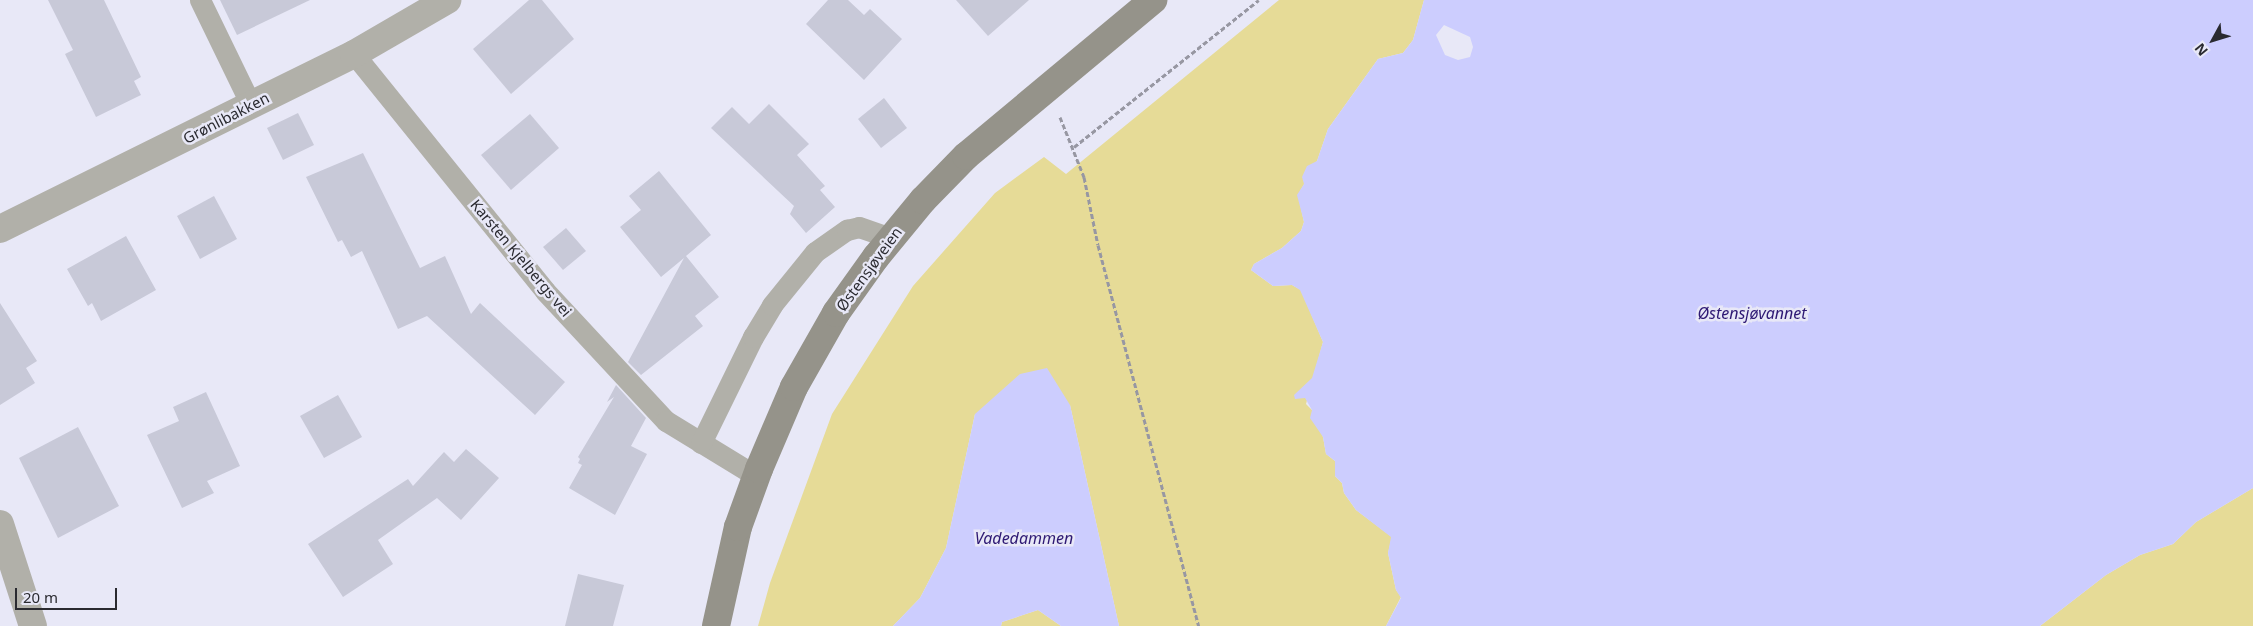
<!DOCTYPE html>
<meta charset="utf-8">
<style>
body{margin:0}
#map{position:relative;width:2253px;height:626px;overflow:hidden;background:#e8e8f7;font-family:"Noto Sans",sans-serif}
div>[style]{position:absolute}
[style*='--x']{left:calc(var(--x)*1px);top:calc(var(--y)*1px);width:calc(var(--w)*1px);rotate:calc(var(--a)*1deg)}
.green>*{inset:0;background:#e6db97}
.water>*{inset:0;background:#cccdfe}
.building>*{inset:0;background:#c8c9d8}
.path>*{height:3px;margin-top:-1.5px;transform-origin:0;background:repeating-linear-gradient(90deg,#9797a2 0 5px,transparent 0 7.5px)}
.service>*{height:21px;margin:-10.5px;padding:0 10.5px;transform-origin:10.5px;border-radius:10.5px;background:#b1b0a9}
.minor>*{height:28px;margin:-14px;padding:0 14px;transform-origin:14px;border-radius:14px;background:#b1b0a9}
.secondary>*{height:28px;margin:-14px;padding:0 14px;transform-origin:14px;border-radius:14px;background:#95938a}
span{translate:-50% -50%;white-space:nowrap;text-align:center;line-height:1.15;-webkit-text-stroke:5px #e8e8f7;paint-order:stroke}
.street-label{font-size:15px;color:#2a2a30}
.water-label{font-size:16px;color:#2e1974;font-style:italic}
.north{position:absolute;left:2188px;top:15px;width:50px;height:50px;-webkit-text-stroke:4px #e8e8f7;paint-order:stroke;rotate:231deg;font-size:14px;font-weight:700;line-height:20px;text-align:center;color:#2a2a30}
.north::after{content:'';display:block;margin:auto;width:18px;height:22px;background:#2a2a30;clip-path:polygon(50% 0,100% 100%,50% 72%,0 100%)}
.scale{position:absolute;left:15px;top:588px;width:102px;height:22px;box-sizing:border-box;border:2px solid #2a2a30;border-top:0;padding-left:6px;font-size:15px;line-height:18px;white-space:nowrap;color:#2a2a30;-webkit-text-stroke:4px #e8e8f7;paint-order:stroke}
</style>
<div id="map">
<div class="green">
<div style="clip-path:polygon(1279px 0,1424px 0,1413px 40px,1403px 53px,1378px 59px,1328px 129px,1317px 161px,1298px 195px,1304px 222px,1301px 231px,1282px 248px,1254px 264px,1251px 270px,1273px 286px,1292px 285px,1301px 290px,1323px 342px,1306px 404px,1312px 410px,1323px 437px,1326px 454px,1335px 461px,1335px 476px,1342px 483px,1344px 493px,1356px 510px,1392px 537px,1388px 553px,1396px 590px,1401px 597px,1386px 626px,1119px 626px,1070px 405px,975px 414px,946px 548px,920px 598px,893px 626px,758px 626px,770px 583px,832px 414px,913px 286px,995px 193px,1044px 157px,1066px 174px)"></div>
<div style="clip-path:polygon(2253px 488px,2253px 626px,2040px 626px,2106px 575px,2140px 555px,2173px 544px,2196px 522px)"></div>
<div style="clip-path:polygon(1038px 610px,1061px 626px,1001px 626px,1002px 622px)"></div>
</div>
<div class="water">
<div style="clip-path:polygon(evenodd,1424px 0,2253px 0,2253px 488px,2196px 522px,2173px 544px,2140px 555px,2106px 575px,2040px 626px,1386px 626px,1401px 598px,1396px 590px,1388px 553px,1391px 537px,1356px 510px,1344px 493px,1342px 483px,1335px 476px,1335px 461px,1326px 454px,1323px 437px,1310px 418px,1312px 410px,1305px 398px,1295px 399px,1294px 395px,1312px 378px,1323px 342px,1300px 290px,1292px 285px,1273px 286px,1251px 270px,1254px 264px,1282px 248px,1301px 231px,1304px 222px,1297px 195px,1304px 184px,1302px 177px,1307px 166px,1317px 161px,1328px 129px,1378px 59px,1403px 53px,1413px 40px,1424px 0,1444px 25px,1470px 37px,1473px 47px,1470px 57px,1458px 60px,1445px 55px,1436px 35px,1444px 25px)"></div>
<div style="clip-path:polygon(1047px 368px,1070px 405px,1119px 626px,1061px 626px,1038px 610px,1002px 622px,1001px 626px,893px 626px,920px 598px,946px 548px,975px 414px,1020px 374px)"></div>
</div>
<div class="building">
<div style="clip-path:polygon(48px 0,104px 0,141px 77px,134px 81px,141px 95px,96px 117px,65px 54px,73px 50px)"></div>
<div style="clip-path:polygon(220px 0,310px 0,237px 35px)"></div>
<div style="clip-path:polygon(529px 0,542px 0,574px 39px,511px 94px,473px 49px)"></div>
<div style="clip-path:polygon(828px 0,848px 0,864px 15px,870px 9px,902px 39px,864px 80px,806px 24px)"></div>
<div style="clip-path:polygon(956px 0,1029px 0,988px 36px)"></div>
<div style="clip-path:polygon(884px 98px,907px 128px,881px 148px,858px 119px)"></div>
<div style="clip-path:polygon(769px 104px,809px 144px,797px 155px,825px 186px,820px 190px,835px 207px,806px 233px,790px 214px,794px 206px,711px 128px,732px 107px,749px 124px)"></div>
<div style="clip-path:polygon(298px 113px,314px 145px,283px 160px,267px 128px)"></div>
<div style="clip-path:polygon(530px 114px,559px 148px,511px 190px,481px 155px)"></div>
<div style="clip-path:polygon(363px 153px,420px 268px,445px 256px,471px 314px,480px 303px,565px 382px,535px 415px,427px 316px,398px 329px,362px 251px,351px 257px,342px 240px,338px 242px,306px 177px)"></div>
<div style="clip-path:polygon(659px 171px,711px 235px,686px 256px,719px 297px,695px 316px,703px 326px,641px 375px,628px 362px,684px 258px,661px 277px,620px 227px,641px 210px,629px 196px)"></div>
<div style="clip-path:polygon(214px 196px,237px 239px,200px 259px,177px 216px)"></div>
<div style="clip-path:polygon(566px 228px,586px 251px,563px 270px,543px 247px)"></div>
<div style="clip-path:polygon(126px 236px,156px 290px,101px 321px,92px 303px,88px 306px,67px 269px)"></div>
<div style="clip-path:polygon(0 303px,37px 361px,26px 368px,35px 383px,0 405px)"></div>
<div style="clip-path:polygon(616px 385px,646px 418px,631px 446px,647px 454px,615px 515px,569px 488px,582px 465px,578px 463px,580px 459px,578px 457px,614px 397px,607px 402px)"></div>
<div style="clip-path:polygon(206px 392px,240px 466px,207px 481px,214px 493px,182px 508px,147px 435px,179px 421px,173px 407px)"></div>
<div style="clip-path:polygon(338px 395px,362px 437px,324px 458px,300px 416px)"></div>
<div style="clip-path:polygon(78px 427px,119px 506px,58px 538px,19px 458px)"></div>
<div style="clip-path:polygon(466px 449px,499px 478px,461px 520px,437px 498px,378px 540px,393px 564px,343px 597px,308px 544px,408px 479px,413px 486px,444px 452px,454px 462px)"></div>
<div style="clip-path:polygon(578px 574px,624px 585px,613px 626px,565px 626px)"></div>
</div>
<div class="path">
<div style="--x:1060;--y:117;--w:65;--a:68.2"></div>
<div style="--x:1084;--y:177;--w:69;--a:78.4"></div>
<div style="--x:1098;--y:245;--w:394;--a:75.2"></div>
<div style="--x:1074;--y:147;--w:236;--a:-38.5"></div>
</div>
<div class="service">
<div style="--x:200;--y:0;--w:117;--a:64.1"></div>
<div style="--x:354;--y:54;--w:304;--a:51.1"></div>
<div style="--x:545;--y:291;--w:178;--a:47.1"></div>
<div style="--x:666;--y:421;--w:105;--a:31.4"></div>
<div style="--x:701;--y:443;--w:118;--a:-63.9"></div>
<div style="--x:753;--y:337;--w:37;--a:-59"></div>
<div style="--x:772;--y:305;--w:68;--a:-50.9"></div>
<div style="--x:815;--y:252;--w:39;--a:-35"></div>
<div style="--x:847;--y:230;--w:12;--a:-14"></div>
<div style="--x:859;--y:227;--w:34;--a:19"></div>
</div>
<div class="minor">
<div style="--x:0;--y:229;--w:395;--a:-26.3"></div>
<div style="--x:354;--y:54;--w:108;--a:-30.1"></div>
<div style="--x:0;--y:524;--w:107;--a:72.1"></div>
</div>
<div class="secondary">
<div style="--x:716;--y:626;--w:101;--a:-77.5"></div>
<div style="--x:738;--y:527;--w:62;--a:-70.1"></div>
<div style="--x:759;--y:469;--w:89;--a:-66.9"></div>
<div style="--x:794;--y:387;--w:85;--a:-60.4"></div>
<div style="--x:836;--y:313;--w:69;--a:-54.5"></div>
<div style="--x:876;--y:257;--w:74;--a:-50.5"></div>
<div style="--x:923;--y:200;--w:62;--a:-45.7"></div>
<div style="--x:966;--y:156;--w:244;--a:-39.8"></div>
</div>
<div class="street-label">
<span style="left:226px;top:118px;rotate:-27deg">Grønlibakken</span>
<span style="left:521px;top:258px;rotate:50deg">Karsten Kjelbergs vei</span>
<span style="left:869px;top:269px;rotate:-54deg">Østensjøveien</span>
</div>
<div class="water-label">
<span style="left:1752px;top:313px">Østensjøvannet</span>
<span style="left:1024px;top:538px">Vadedammen</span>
</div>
<div class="north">N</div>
<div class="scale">20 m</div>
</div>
